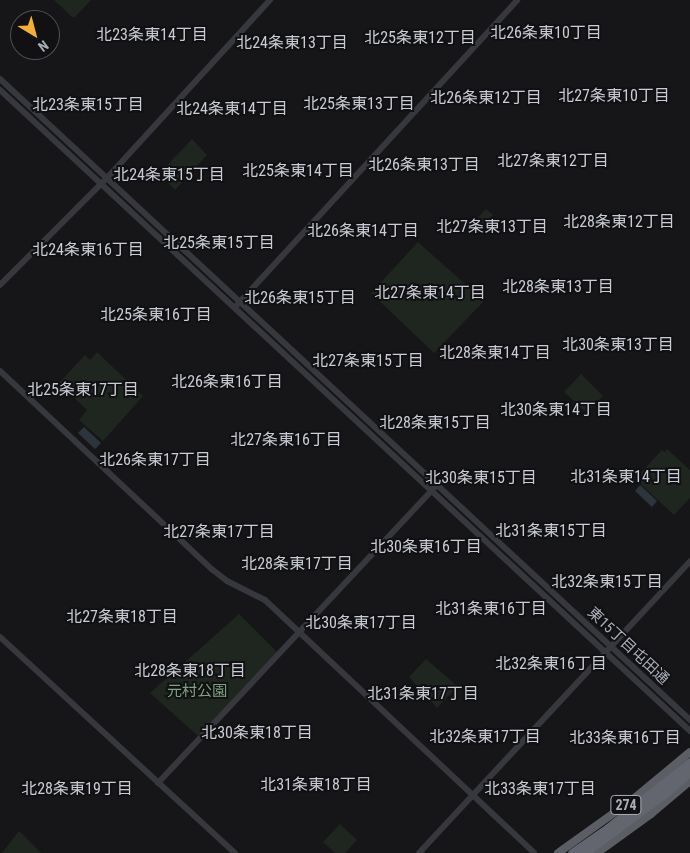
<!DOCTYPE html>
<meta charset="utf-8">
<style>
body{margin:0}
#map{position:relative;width:690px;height:853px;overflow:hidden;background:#161618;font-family:"Roboto Condensed","Noto Sans JP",sans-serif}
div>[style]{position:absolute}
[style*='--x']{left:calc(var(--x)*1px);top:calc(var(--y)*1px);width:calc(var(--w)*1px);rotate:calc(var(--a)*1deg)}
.green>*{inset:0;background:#1e261f}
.water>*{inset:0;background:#2c353c}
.tertiary>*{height:6px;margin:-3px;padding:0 3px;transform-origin:3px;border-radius:3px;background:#37383d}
.trunk>*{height:8px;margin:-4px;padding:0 4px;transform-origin:4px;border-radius:4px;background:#5b5e65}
.motorway>*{height:9px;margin:-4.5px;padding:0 4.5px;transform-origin:4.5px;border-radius:4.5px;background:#63666e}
span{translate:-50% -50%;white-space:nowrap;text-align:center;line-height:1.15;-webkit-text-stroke:4px #111113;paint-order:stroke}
.shield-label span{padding:1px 4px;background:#111113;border:1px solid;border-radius:4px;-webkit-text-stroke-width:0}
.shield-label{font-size:14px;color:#a8adb8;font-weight:700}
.street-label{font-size:15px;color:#a8adb8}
.park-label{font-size:15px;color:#7fa381}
.neighbourhood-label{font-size:16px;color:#c9ccd4}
.north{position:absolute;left:10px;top:10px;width:50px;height:50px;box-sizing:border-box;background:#111113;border:1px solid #4d4f55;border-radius:50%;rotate:143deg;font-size:14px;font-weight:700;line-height:20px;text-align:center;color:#a8adb8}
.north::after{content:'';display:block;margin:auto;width:18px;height:22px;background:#f2b134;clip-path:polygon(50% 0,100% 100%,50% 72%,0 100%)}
</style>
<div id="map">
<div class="green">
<div style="clip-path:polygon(54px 0,91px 0,75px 17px,72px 17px)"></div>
<div style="clip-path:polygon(192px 139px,207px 155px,175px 190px,159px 174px)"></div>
<div style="clip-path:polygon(486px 209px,493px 215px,479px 229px,473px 223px)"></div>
<div style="clip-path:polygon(418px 242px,484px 301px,434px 353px,371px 293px)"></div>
<div style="clip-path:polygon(97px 352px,143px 396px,103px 441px,79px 420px,87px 410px,59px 383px,85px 355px,90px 360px)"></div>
<div style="clip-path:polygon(581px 374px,603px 396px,587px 413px,564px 392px)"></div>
<div style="clip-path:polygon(667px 449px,690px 470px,690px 498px,674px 515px,635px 479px,662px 450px,665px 452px)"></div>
<div style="clip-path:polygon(239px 614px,277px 652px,198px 736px,150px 693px)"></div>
<div style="clip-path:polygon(426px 659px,456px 685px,456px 688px,437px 708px,409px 677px)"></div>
<div style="clip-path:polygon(340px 824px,357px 840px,345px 853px,335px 853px,323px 842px)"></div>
<div style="clip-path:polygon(19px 831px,41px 853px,2px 853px)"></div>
</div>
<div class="water">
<div style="clip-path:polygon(84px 427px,101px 443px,95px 449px,78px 433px)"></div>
<div style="clip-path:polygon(640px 485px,657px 501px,652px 507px,635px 491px)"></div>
</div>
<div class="tertiary">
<div style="--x:0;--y:79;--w:942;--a:42.89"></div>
<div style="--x:0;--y:90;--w:942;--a:42.89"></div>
<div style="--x:0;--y:285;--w:150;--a:-45"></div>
<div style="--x:106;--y:179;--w:243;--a:-47.5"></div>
<div style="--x:237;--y:305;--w:414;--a:-47.4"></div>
<div style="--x:0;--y:371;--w:291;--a:43.1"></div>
<div style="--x:213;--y:570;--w:18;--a:38"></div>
<div style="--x:227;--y:581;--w:42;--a:26.6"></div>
<div style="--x:265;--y:600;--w:369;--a:43.2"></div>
<div style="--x:0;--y:637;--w:319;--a:42.6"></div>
<div style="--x:158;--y:783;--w:404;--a:-46.9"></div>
<div style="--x:419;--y:853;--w:398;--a:-47.1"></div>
</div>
<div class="trunk">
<div style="--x:558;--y:853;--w:91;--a:-35.6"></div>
<div style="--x:632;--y:800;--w:75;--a:-39.6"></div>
<div style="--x:597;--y:853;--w:67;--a:-35.8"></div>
<div style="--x:651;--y:814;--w:51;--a:-40.2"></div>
</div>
<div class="motorway">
<div style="--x:572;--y:853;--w:44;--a:-34.8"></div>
<div style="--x:608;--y:828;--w:105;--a:-38.8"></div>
<div style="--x:584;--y:853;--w:99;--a:-36.4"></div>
<div style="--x:664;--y:794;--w:35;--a:-41"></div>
</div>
<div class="shield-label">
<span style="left:626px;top:805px">274</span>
</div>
<div class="street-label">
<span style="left:628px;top:646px;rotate:43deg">東15丁目屯田通</span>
</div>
<div class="park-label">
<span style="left:197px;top:692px">元村公園</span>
</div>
<div class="neighbourhood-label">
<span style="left:546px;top:33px">北26条東10丁目</span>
<span style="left:152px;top:35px">北23条東14丁目</span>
<span style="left:420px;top:38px">北25条東12丁目</span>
<span style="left:292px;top:43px">北24条東13丁目</span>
<span style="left:614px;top:96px">北27条東10丁目</span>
<span style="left:486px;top:98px">北26条東12丁目</span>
<span style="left:359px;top:104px">北25条東13丁目</span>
<span style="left:88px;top:105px">北23条東15丁目</span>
<span style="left:232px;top:109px">北24条東14丁目</span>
<span style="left:553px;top:161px">北27条東12丁目</span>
<span style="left:424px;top:165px">北26条東13丁目</span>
<span style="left:298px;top:171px">北25条東14丁目</span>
<span style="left:169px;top:175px">北24条東15丁目</span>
<span style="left:619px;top:222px">北28条東12丁目</span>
<span style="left:492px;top:227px">北27条東13丁目</span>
<span style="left:363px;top:231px">北26条東14丁目</span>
<span style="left:219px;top:243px">北25条東15丁目</span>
<span style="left:88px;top:250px">北24条東16丁目</span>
<span style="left:558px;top:287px">北28条東13丁目</span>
<span style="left:430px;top:293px">北27条東14丁目</span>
<span style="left:300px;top:298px">北26条東15丁目</span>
<span style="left:156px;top:315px">北25条東16丁目</span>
<span style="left:618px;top:345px">北30条東13丁目</span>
<span style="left:495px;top:353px">北28条東14丁目</span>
<span style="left:368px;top:361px">北27条東15丁目</span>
<span style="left:227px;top:382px">北26条東16丁目</span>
<span style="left:83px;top:390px">北25条東17丁目</span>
<span style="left:556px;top:410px">北30条東14丁目</span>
<span style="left:435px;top:423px">北28条東15丁目</span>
<span style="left:286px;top:440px">北27条東16丁目</span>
<span style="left:155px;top:460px">北26条東17丁目</span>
<span style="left:626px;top:477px">北31条東14丁目</span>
<span style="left:481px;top:478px">北30条東15丁目</span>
<span style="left:551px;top:531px">北31条東15丁目</span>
<span style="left:219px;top:532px">北27条東17丁目</span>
<span style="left:426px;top:547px">北30条東16丁目</span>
<span style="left:297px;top:564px">北28条東17丁目</span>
<span style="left:607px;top:582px">北32条東15丁目</span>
<span style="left:491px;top:609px">北31条東16丁目</span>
<span style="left:122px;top:617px">北27条東18丁目</span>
<span style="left:361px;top:623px">北30条東17丁目</span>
<span style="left:551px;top:664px">北32条東16丁目</span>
<span style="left:190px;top:671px">北28条東18丁目</span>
<span style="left:423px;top:694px">北31条東17丁目</span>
<span style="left:257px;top:733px">北30条東18丁目</span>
<span style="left:485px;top:737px">北32条東17丁目</span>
<span style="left:625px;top:738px">北33条東16丁目</span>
<span style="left:316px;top:785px">北31条東18丁目</span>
<span style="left:77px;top:789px">北28条東19丁目</span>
<span style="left:540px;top:789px">北33条東17丁目</span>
</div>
<div class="north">N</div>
</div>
